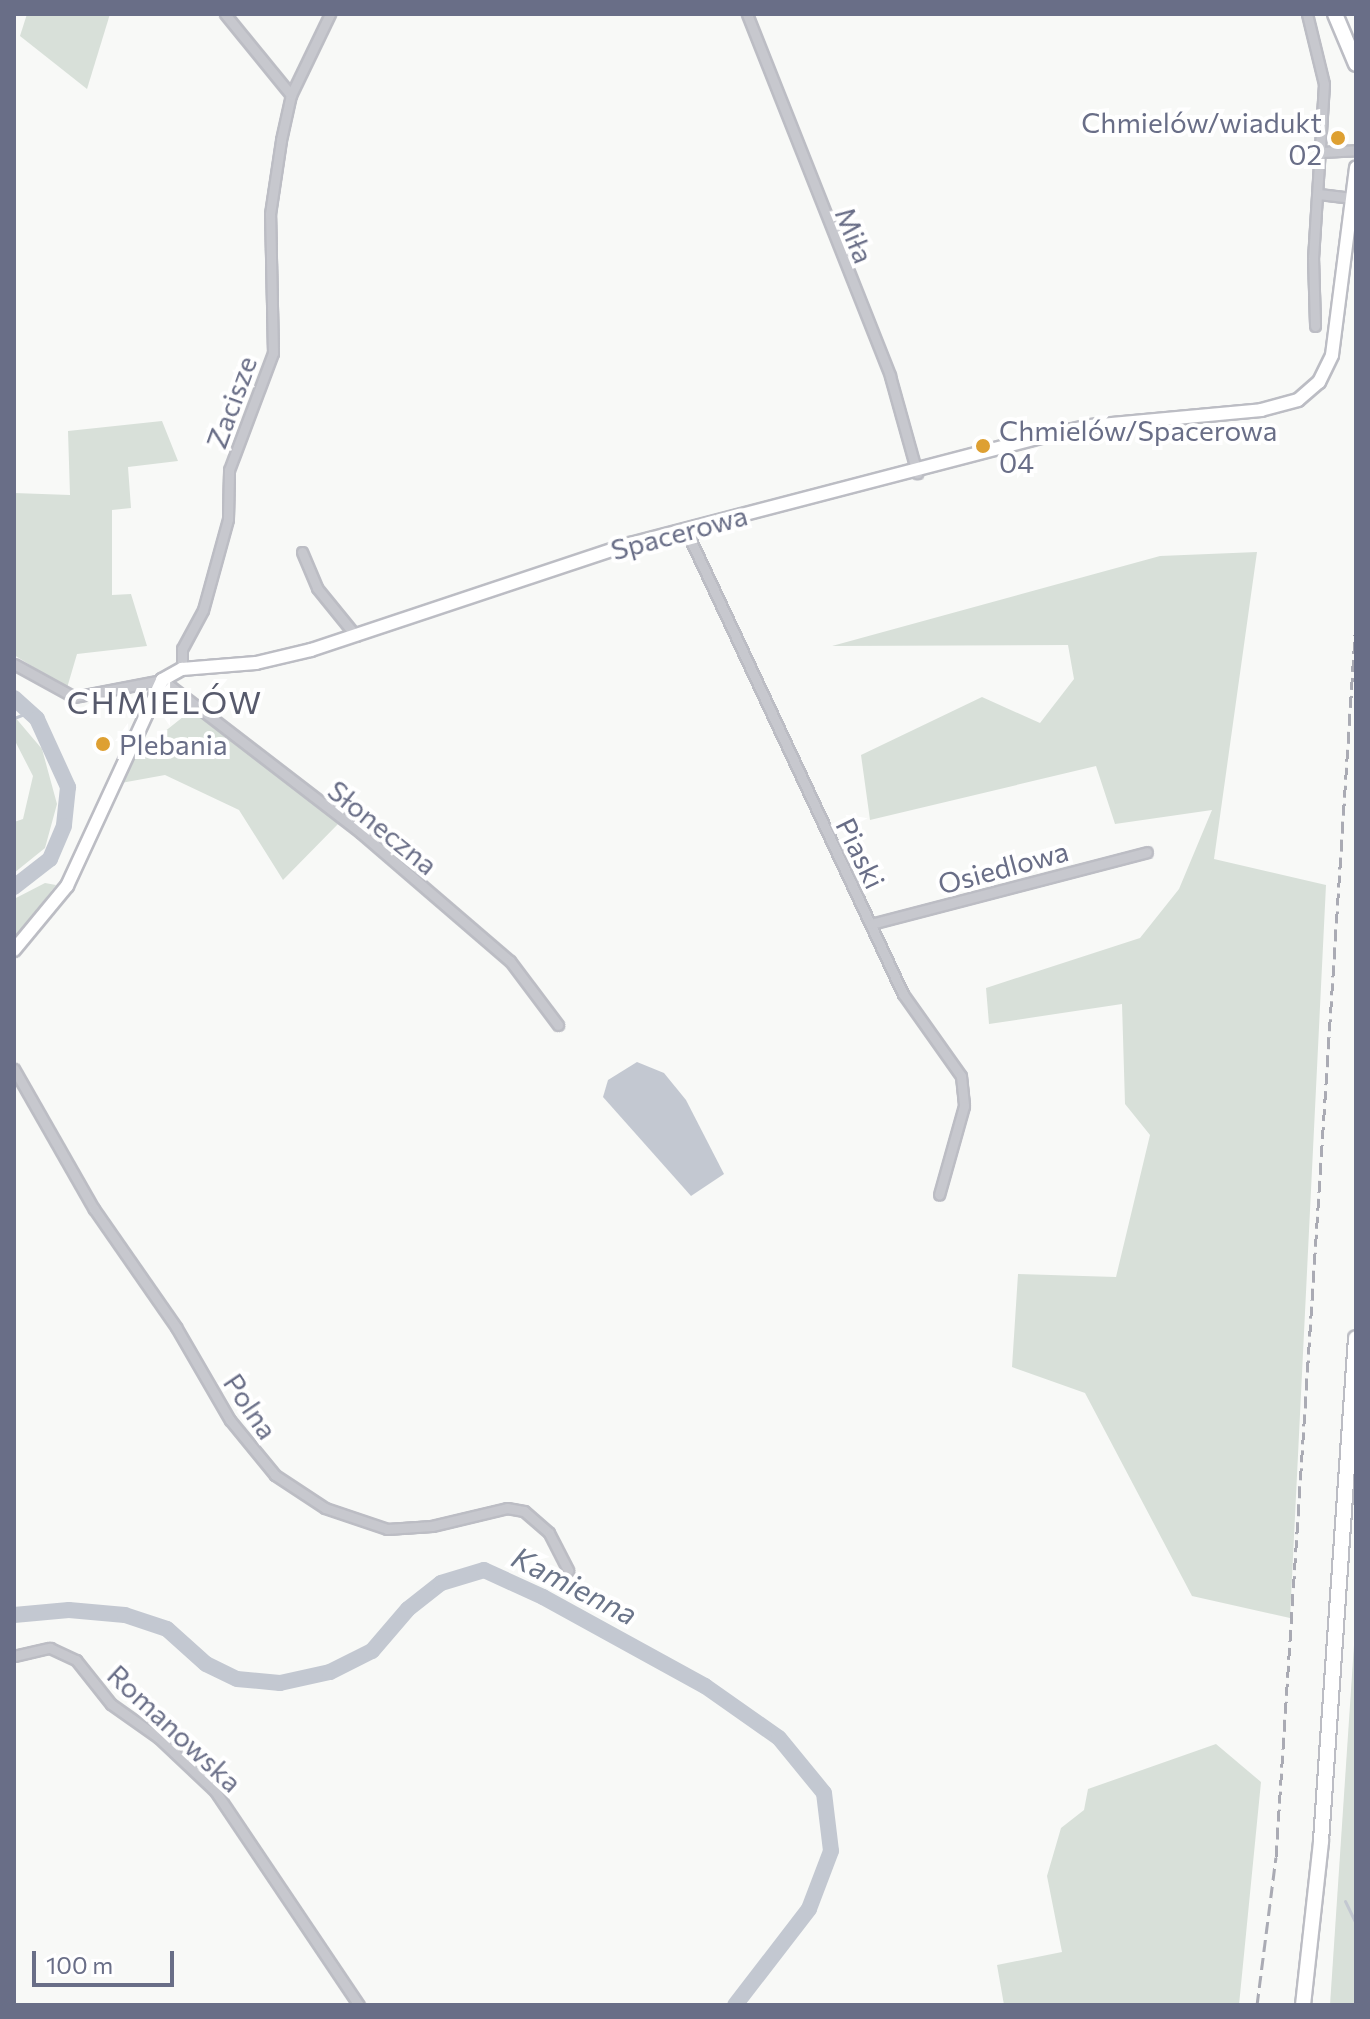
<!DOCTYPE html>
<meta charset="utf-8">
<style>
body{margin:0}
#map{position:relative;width:1370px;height:2019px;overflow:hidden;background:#f8f9f7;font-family:Commissioner,sans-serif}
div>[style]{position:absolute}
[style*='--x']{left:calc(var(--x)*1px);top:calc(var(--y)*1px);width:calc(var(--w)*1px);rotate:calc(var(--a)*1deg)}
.green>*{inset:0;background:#d8e0d9}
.water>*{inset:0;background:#c3c8d1}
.stream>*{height:3px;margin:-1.5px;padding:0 1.5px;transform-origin:1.5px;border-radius:1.5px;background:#c3c8d1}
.river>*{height:16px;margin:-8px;padding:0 8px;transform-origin:8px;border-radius:8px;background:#c3c8d1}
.roads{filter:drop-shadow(2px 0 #bcbdc4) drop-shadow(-2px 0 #bcbdc4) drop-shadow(0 2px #bcbdc4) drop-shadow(0 -2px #bcbdc4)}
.street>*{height:9px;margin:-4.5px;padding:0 4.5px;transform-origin:4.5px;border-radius:4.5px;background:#c7c8ce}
.secondary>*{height:12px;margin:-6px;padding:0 6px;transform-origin:6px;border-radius:6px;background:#fff}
.primary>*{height:14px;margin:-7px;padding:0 7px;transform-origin:7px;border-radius:7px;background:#fff}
.rail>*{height:3px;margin-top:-1.5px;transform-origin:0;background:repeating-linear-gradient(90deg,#aaabb4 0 12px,transparent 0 18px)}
.dots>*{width:22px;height:22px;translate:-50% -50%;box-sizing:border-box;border:4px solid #fff;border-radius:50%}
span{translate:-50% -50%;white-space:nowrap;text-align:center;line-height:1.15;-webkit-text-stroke:8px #fff;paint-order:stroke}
.poi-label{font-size:28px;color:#696e87}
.right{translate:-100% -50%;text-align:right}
.left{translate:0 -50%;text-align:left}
.street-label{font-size:28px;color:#696e87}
.water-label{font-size:30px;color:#6a7489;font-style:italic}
.quarter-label{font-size:32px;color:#575a6c;letter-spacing:2px}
.frame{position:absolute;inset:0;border:16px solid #696e87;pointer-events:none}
.scale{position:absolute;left:32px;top:1951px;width:142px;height:36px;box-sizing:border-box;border:4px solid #696e87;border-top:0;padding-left:10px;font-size:24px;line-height:28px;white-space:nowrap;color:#696e87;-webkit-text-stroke:6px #fff;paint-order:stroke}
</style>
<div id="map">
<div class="green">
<div style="clip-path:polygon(27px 14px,110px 14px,87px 89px,20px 36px)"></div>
<div style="clip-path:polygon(162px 421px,178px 461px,128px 467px,131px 508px,112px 510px,112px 595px,131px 594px,147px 646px,77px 654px,67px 688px,14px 655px,14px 493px,70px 495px,68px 431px)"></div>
<div style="clip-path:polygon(1257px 552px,1214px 859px,1326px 885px,1290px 1618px,1192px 1596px,1085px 1393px,1012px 1367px,1018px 1274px,1116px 1277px,1150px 1135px,1125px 1104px,1122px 1004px,989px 1024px,986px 988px,1140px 938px,1179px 889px,1212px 810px,1115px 824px,1096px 766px,870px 820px,861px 755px,982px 697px,1040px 723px,1074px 679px,1068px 645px,832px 646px,1160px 556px)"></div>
<div style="clip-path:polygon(193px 709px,339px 823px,283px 880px,239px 810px,165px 775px,121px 783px,137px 747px,154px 740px)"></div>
<div style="clip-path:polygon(14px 716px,42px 749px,57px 804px,45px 848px,14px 873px,14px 822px,23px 819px,33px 776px,14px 739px)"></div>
<div style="clip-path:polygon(45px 883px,56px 885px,14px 939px,14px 899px)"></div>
<div style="clip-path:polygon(1356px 1622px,1356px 2005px,1330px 2005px,1355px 1630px)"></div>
<div style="clip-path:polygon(1216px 1744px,1261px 1782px,1239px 2005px,1004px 2005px,997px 1965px,1062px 1952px,1047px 1876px,1061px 1828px,1084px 1810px,1088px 1789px)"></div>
</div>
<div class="water">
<div style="clip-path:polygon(637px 1062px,664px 1073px,686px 1100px,724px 1174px,691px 1196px,603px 1097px,608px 1080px)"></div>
</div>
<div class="stream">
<div style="--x:14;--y:718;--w:17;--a:-21"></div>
<div style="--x:1345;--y:1901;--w:25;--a:64"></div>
</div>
<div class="river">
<div style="--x:14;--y:698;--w:31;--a:42"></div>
<div style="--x:37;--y:719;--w:75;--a:65.5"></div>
<div style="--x:68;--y:787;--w:39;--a:96"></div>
<div style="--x:64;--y:826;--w:36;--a:113"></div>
<div style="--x:50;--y:859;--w:46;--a:142.1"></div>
<div style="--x:14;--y:1615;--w:55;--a:-5.2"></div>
<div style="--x:69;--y:1610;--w:56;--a:5.1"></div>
<div style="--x:125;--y:1615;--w:44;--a:18.4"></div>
<div style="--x:167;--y:1629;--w:52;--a:41.9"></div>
<div style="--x:206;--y:1664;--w:34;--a:26"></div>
<div style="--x:237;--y:1679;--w:43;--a:5.3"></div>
<div style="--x:280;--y:1683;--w:51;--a:-12.4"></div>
<div style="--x:330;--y:1672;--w:47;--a:-26.6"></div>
<div style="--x:372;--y:1651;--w:55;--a:-49.4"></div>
<div style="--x:408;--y:1609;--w:42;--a:-38.2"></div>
<div style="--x:441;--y:1583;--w:45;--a:-16.8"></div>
<div style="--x:484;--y:1570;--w:65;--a:24.6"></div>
<div style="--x:543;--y:1597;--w:185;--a:28.8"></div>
<div style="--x:705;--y:1686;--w:90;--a:35.1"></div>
<div style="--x:779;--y:1738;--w:71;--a:50.7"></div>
<div style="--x:824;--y:1793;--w:58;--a:83.1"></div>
<div style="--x:831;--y:1851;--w:62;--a:110.8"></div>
<div style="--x:809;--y:1909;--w:121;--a:127.6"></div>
</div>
<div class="roads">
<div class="street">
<div style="--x:225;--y:14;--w:104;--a:50.8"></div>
<div style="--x:747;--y:14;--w:389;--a:68.4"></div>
<div style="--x:890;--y:376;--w:101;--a:74.4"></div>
<div style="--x:1307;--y:14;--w:72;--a:76.3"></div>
<div style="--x:1324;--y:84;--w:173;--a:93.6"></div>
<div style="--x:1313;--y:257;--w:69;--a:88.3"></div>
<div style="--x:1321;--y:152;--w:35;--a:-3"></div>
<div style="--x:1319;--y:194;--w:33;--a:7"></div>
<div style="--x:685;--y:528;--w:514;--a:64.93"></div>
<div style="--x:903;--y:994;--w:100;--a:54.7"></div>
<div style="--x:961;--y:1076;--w:30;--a:84"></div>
<div style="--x:964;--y:1106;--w:92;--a:105.7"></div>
<div style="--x:302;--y:552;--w:39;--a:67"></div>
<div style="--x:317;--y:588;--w:62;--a:50.9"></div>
<div style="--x:14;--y:664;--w:68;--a:28.8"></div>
<div style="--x:74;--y:697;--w:90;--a:-10.9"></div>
<div style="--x:162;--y:680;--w:9;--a:36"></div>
<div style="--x:169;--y:685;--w:242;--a:37.6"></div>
<div style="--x:361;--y:833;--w:196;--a:40.7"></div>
<div style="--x:510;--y:961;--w:80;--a:53.1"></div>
<div style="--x:182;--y:669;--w:20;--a:-90"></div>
<div style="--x:182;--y:649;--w:44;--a:-61.7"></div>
<div style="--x:203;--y:610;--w:94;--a:-74.6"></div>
<div style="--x:228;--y:519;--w:49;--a:-88.8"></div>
<div style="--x:229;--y:470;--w:125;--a:-69.4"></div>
<div style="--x:273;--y:353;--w:139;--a:-91.2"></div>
<div style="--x:270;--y:214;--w:75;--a:-81.5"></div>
<div style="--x:281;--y:140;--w:46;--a:-77.5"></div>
<div style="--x:291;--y:95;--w:90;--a:-64.3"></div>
<div style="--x:871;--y:924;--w:285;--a:-14.6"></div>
<div style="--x:14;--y:1069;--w:161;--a:60.3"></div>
<div style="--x:94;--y:1209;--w:144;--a:55.2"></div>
<div style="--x:176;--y:1327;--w:108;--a:59.9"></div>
<div style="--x:230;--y:1420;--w:71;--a:50.7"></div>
<div style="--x:275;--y:1475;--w:60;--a:33.4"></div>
<div style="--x:325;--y:1508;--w:65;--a:18.7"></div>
<div style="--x:387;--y:1529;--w:45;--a:-3.8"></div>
<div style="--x:432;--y:1526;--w:77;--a:-13.5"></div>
<div style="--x:507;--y:1508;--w:17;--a:10"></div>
<div style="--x:524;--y:1511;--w:33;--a:41"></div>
<div style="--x:549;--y:1533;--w:42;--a:62.8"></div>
<div style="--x:14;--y:1656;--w:37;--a:-13"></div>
<div style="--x:50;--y:1648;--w:29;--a:25"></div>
<div style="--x:76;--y:1660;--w:56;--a:51.5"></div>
<div style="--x:111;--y:1704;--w:59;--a:35.3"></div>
<div style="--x:159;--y:1738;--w:77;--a:43.4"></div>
<div style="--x:215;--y:1791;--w:258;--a:56.1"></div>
</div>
<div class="secondary">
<div style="--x:14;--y:950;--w:83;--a:-50.4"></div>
<div style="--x:67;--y:886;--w:227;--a:-65.2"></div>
<div style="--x:162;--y:680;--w:23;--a:-29"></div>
<div style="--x:182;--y:669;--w:74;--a:-4.6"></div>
<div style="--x:256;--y:663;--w:57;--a:-13.3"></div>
<div style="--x:311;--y:650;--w:336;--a:-18.4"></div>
<div style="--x:630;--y:544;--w:425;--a:-14.6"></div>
<div style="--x:1041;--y:437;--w:50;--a:-12.7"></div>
<div style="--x:1090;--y:426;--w:172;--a:-5.3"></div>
<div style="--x:1261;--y:410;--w:38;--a:-15"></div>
<div style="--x:1298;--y:400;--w:28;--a:-41"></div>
<div style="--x:1319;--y:382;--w:30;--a:-64"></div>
<div style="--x:1332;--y:355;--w:189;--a:-82.7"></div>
</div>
<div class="primary">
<div style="--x:1335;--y:14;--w:54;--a:67.2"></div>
<div style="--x:1303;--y:2005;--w:165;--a:-83.7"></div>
<div style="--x:1321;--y:1841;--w:504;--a:-86.02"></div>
</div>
</div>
<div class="rail">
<div style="--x:1257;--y:2005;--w:149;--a:-82.7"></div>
<div style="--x:1276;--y:1857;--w:1240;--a:-86.3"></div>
</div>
<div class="dots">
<div style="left:1338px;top:138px;background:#dea032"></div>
<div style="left:983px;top:446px;background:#dea032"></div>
<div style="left:103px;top:744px;background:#dea032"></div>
</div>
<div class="poi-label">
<span class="right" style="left:1322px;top:138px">Chmielów/wiadukt<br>02</span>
<span class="left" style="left:999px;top:446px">Chmielów/Spacerowa<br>04</span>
<span class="left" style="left:119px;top:744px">Plebania</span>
</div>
<div class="street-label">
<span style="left:855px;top:235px;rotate:68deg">Miła</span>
<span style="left:231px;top:402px;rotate:-70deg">Zacisze</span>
<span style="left:679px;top:532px;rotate:-15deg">Spacerowa</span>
<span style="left:383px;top:827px;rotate:39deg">Słoneczna</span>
<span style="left:861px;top:853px;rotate:64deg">Piaski</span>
<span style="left:1003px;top:867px;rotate:-15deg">Osiedlowa</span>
<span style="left:251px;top:1406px;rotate:56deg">Polna</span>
<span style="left:175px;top:1728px;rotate:43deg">Romanowska</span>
</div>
<div class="water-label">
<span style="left:575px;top:1585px;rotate:27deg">Kamienna</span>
</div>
<div class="quarter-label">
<span style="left:165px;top:701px">CHMIELÓW</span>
</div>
<div class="frame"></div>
<div class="scale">100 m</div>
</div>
